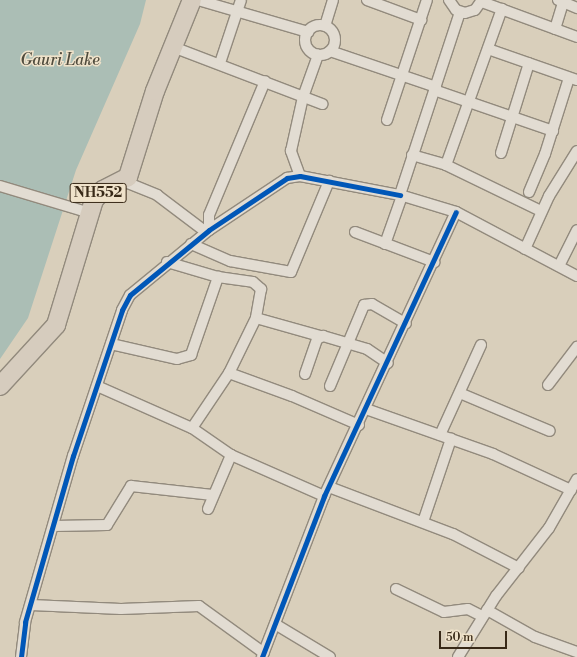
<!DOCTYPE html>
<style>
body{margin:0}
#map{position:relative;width:577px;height:657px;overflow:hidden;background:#d9cfbb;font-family:"Libre Bodoni",serif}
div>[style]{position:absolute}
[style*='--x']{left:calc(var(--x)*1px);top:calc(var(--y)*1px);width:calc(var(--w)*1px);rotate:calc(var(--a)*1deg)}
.water>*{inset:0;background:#abbeb5}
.roads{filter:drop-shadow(1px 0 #928a7d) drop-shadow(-1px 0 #928a7d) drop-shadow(0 1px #928a7d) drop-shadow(0 -1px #928a7d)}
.street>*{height:10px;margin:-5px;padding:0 5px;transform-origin:5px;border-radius:5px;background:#e2dcd2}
.street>.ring{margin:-5px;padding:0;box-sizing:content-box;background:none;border:10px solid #e2dcd2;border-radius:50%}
.highway>*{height:18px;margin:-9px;padding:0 9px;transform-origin:9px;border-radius:9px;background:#d6ccbe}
.cycleway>*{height:5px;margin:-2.5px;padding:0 2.5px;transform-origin:2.5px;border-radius:2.5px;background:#0057b8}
span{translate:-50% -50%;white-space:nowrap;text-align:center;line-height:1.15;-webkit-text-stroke:3px #efe2ca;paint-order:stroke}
.shield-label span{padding:1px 3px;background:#efe2ca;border:1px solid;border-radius:3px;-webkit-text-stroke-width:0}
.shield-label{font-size:14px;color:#382917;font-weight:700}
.water-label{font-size:16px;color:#504c3e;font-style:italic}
.scale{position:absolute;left:439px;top:631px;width:68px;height:18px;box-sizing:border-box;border:2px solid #382917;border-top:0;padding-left:5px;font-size:12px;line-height:14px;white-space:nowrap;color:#382917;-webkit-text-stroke:3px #efe2ca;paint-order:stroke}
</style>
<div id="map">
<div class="water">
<div style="clip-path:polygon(0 0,146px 0,140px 24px,76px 170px,28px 318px,0 359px)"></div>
</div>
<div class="roads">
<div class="street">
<div style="--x:198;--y:0;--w:115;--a:16.2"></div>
<div style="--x:367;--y:0;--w:58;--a:20.3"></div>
<div style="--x:449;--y:0;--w:12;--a:55"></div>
<div style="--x:456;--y:10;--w:9;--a:18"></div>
<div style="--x:465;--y:13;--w:10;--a:-17"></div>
<div style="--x:475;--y:10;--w:12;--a:-55"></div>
<div style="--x:558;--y:0;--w:21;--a:23"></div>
<div style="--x:482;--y:2;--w:101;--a:20.2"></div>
<div style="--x:460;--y:12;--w:193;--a:108.2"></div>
<div style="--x:400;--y:195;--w:59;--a:16.9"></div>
<div style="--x:456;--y:212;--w:137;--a:27.9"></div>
<div class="ring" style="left:305px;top:25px;width:20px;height:20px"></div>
<div style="--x:325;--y:26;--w:27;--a:-73"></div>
<div style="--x:555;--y:29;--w:30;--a:-73"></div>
<div style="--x:173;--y:47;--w:160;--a:20.9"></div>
<div style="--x:488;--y:49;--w:94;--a:19.2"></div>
<div style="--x:330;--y:51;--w:112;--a:18.8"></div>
<div style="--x:220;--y:63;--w:66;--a:-71.6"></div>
<div style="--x:434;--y:90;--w:126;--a:19"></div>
<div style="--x:387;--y:120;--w:126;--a:-71.6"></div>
<div style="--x:501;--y:153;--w:94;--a:-72.7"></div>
<div style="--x:412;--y:155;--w:35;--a:16"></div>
<div style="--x:446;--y:165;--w:106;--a:25.8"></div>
<div style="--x:446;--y:165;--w:166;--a:-70.3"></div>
<div style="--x:300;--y:176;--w:27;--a:-110"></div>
<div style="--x:291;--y:151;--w:55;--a:-77.5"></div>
<div style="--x:303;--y:97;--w:45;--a:-70.3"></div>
<div style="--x:123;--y:181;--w:37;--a:22"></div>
<div style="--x:157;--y:195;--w:61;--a:37.1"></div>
<div style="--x:0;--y:186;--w:94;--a:16.7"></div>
<div style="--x:529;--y:192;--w:41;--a:-67.2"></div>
<div style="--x:545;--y:154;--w:80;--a:-72.5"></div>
<div style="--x:209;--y:230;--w:15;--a:-90"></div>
<div style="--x:209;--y:215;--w:145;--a:-67.3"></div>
<div style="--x:355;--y:232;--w:85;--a:20.8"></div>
<div style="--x:191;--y:244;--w:43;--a:23.6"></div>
<div style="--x:230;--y:261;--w:62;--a:10.2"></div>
<div style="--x:291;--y:272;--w:99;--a:-67.3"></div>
<div style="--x:385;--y:244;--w:51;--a:-70.5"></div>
<div style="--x:525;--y:249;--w:58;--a:-65.6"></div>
<div style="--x:549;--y:196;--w:53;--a:-58.1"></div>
<div style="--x:167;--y:262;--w:53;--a:16.4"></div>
<div style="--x:218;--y:277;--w:35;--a:8"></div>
<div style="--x:253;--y:282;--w:11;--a:41"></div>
<div style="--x:261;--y:289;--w:29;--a:100"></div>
<div style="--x:256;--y:318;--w:61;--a:116.1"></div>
<div style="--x:229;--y:373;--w:66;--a:123.9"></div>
<div style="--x:559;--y:266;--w:40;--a:-63.4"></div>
<div style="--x:256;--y:318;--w:66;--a:15.7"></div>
<div style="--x:111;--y:344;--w:68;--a:12.8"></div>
<div style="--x:177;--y:359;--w:15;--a:-16"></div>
<div style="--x:191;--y:355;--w:83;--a:-70.9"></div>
<div style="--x:229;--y:373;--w:67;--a:20.1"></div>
<div style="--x:292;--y:396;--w:73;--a:23.4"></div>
<div style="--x:305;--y:374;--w:37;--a:-71"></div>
<div style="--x:317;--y:339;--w:7;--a:-27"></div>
<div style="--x:323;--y:336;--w:46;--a:16.5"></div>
<div style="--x:367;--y:349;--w:25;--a:34"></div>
<div style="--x:548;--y:385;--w:48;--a:-52.7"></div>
<div style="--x:97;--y:386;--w:104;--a:23.9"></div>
<div style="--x:192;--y:428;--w:47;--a:34.7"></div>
<div style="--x:231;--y:455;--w:102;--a:23.8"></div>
<div style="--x:330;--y:386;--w:88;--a:-67.2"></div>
<div style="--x:364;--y:305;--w:8;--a:-7"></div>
<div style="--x:372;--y:304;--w:39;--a:30"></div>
<div style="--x:462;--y:394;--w:95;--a:22.8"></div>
<div style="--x:366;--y:409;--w:135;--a:19.5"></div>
<div style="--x:493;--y:454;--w:86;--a:24.8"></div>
<div style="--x:440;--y:435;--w:99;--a:-65.5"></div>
<div style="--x:329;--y:487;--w:133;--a:20.8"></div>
<div style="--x:453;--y:534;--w:74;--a:27.3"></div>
<div style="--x:208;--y:509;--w:59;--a:-66.9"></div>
<div style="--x:423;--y:522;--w:88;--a:-71.4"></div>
<div style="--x:54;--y:526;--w:53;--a:-1.1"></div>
<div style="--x:107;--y:525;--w:46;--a:-58.4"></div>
<div style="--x:131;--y:486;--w:82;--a:6.3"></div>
<div style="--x:396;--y:589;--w:53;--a:25.6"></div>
<div style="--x:444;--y:612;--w:24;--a:-7"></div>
<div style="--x:468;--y:609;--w:16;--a:27"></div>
<div style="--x:31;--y:605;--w:90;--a:2.5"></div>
<div style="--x:121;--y:609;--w:78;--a:-2.2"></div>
<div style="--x:199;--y:606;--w:80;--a:35.9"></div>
<div style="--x:487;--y:610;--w:55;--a:29.4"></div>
<div style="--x:535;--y:637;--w:45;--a:19.7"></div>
<div style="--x:275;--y:624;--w:64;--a:31"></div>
<div style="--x:21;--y:657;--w:35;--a:-83"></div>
<div style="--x:25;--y:622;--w:173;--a:-73.9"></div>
<div style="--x:73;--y:456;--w:154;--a:-71.4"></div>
<div style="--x:122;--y:310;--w:17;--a:-62"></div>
<div style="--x:130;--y:295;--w:102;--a:-39.4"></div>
<div style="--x:209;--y:230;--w:94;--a:-33.7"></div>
<div style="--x:287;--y:178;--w:13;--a:-9"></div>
<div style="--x:300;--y:176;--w:102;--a:10.8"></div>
<div style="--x:262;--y:657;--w:173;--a:-68.9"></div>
<div style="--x:324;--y:496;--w:313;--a:-65.1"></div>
<div style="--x:458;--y:657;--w:72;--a:-58.1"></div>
<div style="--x:496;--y:596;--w:86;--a:-52.1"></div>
<div style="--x:549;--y:528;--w:56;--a:-60.3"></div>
</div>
<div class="highway">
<div style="--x:0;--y:386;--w:83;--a:-47.4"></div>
<div style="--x:56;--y:325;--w:131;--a:-73.1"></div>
<div style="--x:94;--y:200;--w:13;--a:-48"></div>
<div style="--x:103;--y:190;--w:28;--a:-27"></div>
<div style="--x:128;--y:177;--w:90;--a:-72.6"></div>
<div style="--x:155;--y:91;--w:98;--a:-67.9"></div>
</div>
</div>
<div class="cycleway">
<div style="--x:21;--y:657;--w:35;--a:-83"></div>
<div style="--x:25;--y:622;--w:173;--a:-73.9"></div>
<div style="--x:73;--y:456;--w:154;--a:-71.4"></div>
<div style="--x:122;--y:310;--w:17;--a:-62"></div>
<div style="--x:130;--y:295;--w:102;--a:-39.4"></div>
<div style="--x:209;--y:230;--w:94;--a:-33.7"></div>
<div style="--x:287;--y:178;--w:13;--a:-9"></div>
<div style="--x:300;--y:176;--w:102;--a:10.8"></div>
<div style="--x:262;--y:657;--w:173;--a:-68.9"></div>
<div style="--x:324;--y:496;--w:313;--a:-65.1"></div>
</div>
<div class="shield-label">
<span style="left:98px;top:193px">NH552</span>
</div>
<div class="water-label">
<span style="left:60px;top:60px">Gauri Lake</span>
</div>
<div class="scale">50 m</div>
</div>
